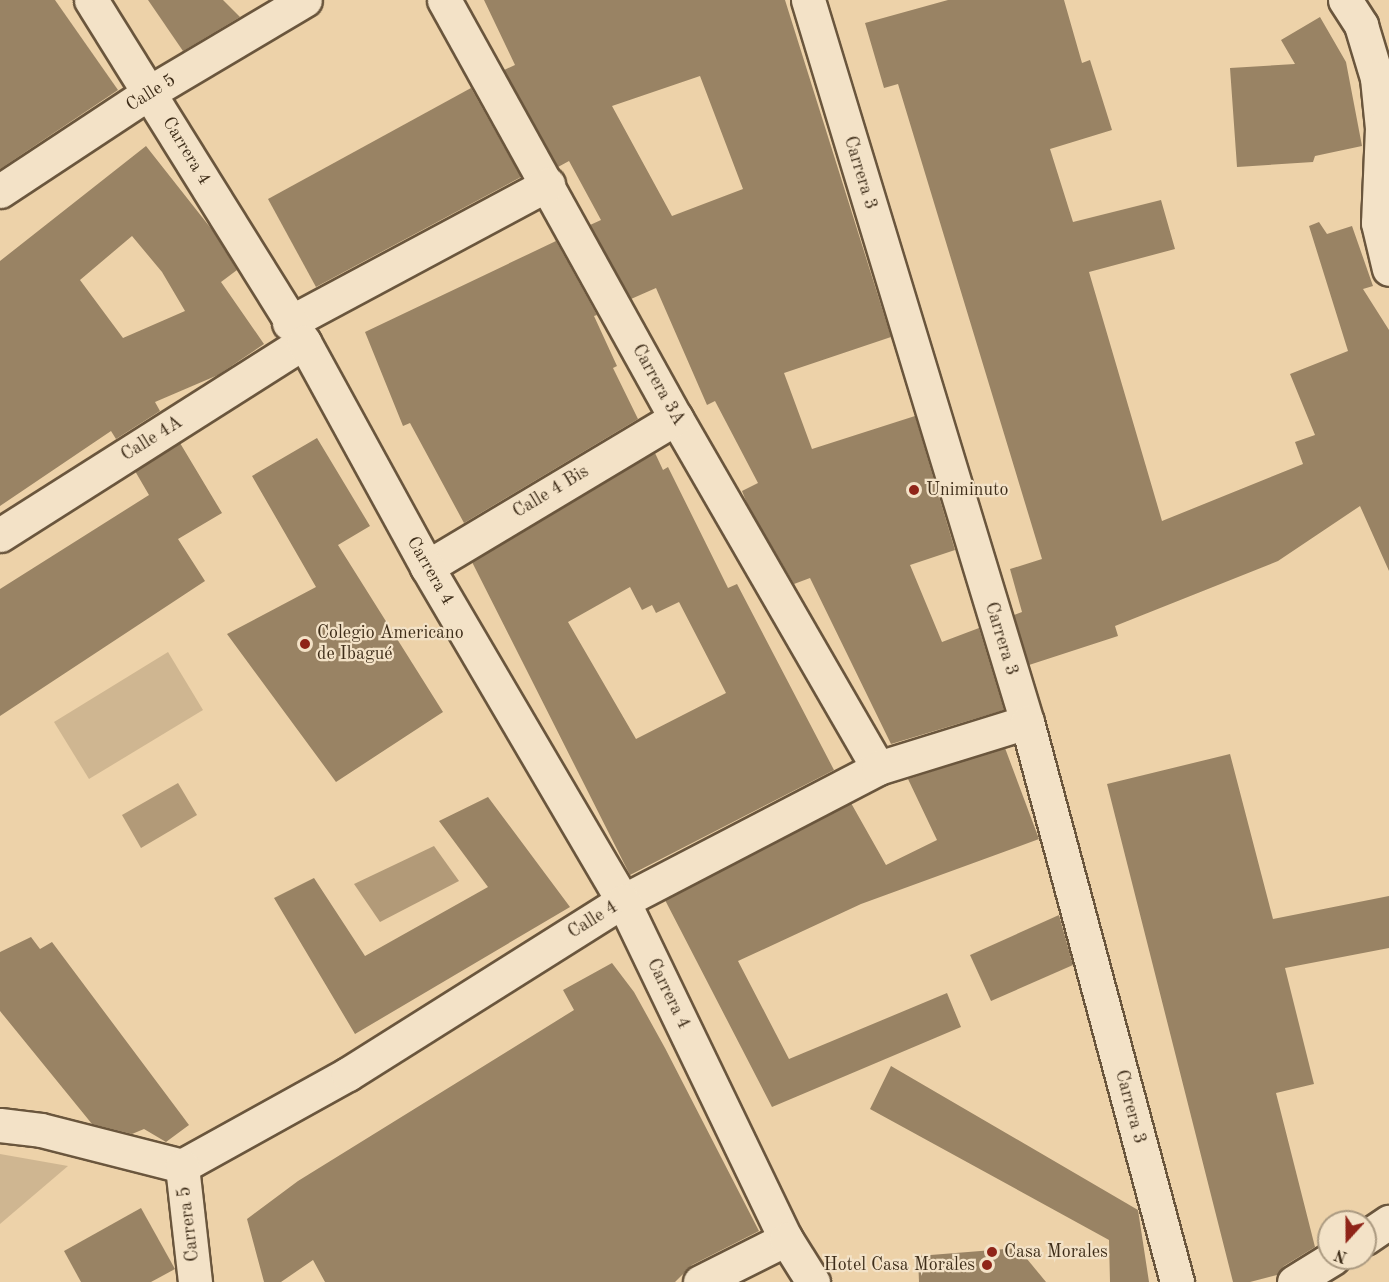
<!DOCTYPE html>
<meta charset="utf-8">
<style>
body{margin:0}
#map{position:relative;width:1389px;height:1282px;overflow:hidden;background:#edd2a9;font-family:"Old Standard TT",serif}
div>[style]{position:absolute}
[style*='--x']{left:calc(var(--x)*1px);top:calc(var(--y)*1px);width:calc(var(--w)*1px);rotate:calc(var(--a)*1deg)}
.green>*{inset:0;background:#cfb691}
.water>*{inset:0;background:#b29a78}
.building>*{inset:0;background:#998364}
.roads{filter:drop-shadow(2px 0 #6a563d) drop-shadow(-2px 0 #6a563d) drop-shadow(0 2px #6a563d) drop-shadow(0 -2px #6a563d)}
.street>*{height:33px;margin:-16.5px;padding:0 16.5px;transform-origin:16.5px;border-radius:16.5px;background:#f3e2c7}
.secondary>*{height:33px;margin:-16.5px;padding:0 16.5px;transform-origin:16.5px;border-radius:16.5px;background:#f3e2c7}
.dots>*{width:16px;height:16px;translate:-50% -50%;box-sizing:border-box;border:3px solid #f3e2c7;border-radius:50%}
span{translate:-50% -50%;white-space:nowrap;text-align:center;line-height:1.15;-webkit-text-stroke:4.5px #f3e2c7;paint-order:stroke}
.street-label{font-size:18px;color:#3e2d19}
.poi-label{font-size:18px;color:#3e2d19}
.left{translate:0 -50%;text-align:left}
.right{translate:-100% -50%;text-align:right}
.north{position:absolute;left:1317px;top:1210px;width:60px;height:60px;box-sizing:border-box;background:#f3e2c7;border:2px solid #ab9a81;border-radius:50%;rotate:201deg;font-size:16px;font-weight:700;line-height:24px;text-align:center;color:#3e2d19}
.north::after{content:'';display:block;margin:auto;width:21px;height:27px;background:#8f2418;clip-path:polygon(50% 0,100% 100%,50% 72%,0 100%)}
</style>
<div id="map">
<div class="green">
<div style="clip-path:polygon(168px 652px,203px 710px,89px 779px,54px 722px)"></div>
<div style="clip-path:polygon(0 1154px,68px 1166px,0 1224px)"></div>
</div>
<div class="water">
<div style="clip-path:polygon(178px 783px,197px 815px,141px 848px,122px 815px)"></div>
<div style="clip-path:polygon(434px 846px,459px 881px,380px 922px,354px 884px)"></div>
</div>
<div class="building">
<div style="clip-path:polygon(0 0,55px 0,118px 90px,0 169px)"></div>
<div style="clip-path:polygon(148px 0,223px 0,240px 17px,183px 51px)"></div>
<div style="clip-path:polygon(evenodd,484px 0,785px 0,891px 337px,784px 373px,812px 449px,915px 416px,955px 550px,910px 565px,942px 642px,979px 628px,1004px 710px,891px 744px,810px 578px,794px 584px,748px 506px,742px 491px,758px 483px,715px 401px,707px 405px,656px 288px,631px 299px,590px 225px,601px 220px,569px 161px,558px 167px,504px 70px,515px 65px,484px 0,700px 76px,743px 189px,672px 216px,612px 106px,700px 76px)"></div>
<div style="clip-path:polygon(948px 0,1064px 0,1082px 63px,1090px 60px,1112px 130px,1050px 149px,1073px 222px,1161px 200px,1175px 249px,1089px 272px,1162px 521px,1303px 464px,1295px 442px,1315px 435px,1290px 374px,1348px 351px,1309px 226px,1319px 222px,1327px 234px,1352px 226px,1373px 286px,1363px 289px,1389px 330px,1389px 571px,1360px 506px,1278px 561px,1115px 626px,1118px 636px,1029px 665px,1014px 615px,1022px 612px,1010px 569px,1042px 559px,898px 84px,884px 88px,865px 23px)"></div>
<div style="clip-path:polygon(1320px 17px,1346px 62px,1362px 146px,1315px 156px,1313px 162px,1237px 167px,1230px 68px,1295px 64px,1281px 40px)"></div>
<div style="clip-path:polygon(471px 88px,521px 177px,316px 287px,268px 199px)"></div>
<div style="clip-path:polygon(evenodd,146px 146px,213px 231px,237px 270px,221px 282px,264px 344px,218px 375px,155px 402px,160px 411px,116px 439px,111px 431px,0 506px,0 261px,146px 146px,132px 236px,162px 272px,185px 311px,123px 338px,80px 280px,132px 236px)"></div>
<div style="clip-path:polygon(556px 241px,597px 315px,594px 316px,617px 366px,613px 368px,638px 419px,464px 523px,410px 423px,403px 426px,365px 332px)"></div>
<div style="clip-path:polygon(317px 438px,370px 526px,338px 545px,443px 712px,336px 782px,227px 634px,316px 587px,252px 476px)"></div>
<div style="clip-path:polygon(180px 443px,222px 513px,178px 539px,205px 581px,0 716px,0 589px,149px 495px,135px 471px)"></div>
<div style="clip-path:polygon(evenodd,655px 453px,663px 470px,668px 467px,728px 588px,737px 584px,834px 770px,630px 875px,472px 562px,655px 453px,630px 587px,642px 610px,652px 605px,656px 613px,679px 602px,726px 693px,636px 739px,568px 622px,630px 587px)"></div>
<div style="clip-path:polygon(1005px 748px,1039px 839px,861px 904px,738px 961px,789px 1059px,947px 993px,961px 1027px,772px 1107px,665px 900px,851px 803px,886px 865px,937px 840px,908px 779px)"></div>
<div style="clip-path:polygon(1230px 754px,1273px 919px,1389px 896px,1389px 948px,1285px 968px,1314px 1084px,1276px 1093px,1315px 1247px,1284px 1266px,1277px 1275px,1250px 1282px,1233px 1282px,1107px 784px)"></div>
<div style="clip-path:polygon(488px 797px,570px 907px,355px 1034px,274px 898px,314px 878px,365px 956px,488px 887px,439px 821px)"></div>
<div style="clip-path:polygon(1059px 915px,1073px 965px,991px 1001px,970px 955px)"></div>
<div style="clip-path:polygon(31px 937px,40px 949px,52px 942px,189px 1125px,166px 1142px,144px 1129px,132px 1134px,92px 1124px,0 1011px,0 952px)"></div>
<div style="clip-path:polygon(612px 963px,634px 992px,665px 1048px,759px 1231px,692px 1265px,675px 1282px,325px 1282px,313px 1260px,281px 1282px,264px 1282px,247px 1219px,298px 1181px,574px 1010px,563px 990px)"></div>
<div style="clip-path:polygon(891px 1066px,1138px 1210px,1149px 1282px,1110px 1282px,1109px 1240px,870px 1109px)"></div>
<div style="clip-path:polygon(141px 1208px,175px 1269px,151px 1282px,81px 1282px,64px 1251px)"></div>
<div style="clip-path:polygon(1018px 1248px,1046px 1282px,919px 1282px,918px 1256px)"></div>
</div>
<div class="roads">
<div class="street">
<div style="--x:444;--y:0;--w:478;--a:61"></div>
<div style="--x:676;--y:418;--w:404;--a:60"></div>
<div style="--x:0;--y:191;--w:180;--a:-33.4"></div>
<div style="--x:150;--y:92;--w:180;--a:-30.7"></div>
<div style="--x:289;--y:323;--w:294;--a:-28.2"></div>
<div style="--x:0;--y:535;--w:360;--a:-32.4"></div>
<div style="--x:427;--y:567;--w:290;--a:-30.9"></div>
<div style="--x:0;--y:1125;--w:41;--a:7"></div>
<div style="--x:41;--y:1130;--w:146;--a:14.3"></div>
<div style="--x:182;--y:1166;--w:190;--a:-29"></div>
<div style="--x:348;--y:1074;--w:325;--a:-32.2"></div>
<div style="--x:623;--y:901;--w:288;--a:-27.5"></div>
<div style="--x:878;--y:768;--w:156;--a:-17.2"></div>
<div style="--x:182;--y:1166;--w:117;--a:83.6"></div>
<div style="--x:1365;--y:1238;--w:29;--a:-34"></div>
<div style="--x:700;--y:1282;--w:96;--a:-26.6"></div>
<div style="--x:1294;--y:1282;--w:46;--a:-31.6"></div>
</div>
<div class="secondary">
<div style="--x:91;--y:0;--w:403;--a:58.1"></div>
<div style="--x:304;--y:342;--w:256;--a:61.3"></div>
<div style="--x:427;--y:567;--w:387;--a:59.6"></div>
<div style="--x:623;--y:901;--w:375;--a:64.3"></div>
<div style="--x:786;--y:1239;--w:51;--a:57.9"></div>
<div style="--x:808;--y:0;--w:754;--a:73.13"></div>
<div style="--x:1027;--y:722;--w:580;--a:75"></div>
<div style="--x:1345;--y:0;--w:30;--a:57"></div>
<div style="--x:1361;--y:25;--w:55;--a:73.2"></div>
<div style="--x:1377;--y:78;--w:50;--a:84.3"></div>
<div style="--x:1382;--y:128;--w:95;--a:92.4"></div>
<div style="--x:1378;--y:223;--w:47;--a:76.6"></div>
</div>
</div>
<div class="dots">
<div style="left:914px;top:490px;background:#8f2418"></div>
<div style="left:305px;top:644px;background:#8f2418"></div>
<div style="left:992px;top:1252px;background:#8f2418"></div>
<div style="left:987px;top:1265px;background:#8f2418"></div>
</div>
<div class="street-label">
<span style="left:151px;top:93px;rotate:-32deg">Calle 5</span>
<span style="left:186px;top:151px;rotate:59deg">Carrera 4</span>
<span style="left:860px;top:173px;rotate:73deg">Carrera 3</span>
<span style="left:658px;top:385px;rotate:61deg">Carrera 3A</span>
<span style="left:152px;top:439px;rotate:-32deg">Calle 4A</span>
<span style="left:551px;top:492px;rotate:-31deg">Calle 4 Bis</span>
<span style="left:430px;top:571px;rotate:60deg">Carrera 4</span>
<span style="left:1001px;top:639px;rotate:73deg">Carrera 3</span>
<span style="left:593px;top:920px;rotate:-32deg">Calle 4</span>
<span style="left:668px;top:994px;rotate:64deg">Carrera 4</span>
<span style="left:1130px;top:1107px;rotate:75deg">Carrera 3</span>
<span style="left:189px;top:1224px;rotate:-97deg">Carrera 5</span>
</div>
<div class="poi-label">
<span class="left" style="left:926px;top:490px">Uniminuto</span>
<span class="left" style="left:317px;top:644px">Colegio Americano<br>de Ibagué</span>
<span class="left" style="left:1004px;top:1252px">Casa Morales</span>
<span class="right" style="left:975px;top:1265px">Hotel Casa Morales</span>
</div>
<div class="north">N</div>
</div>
